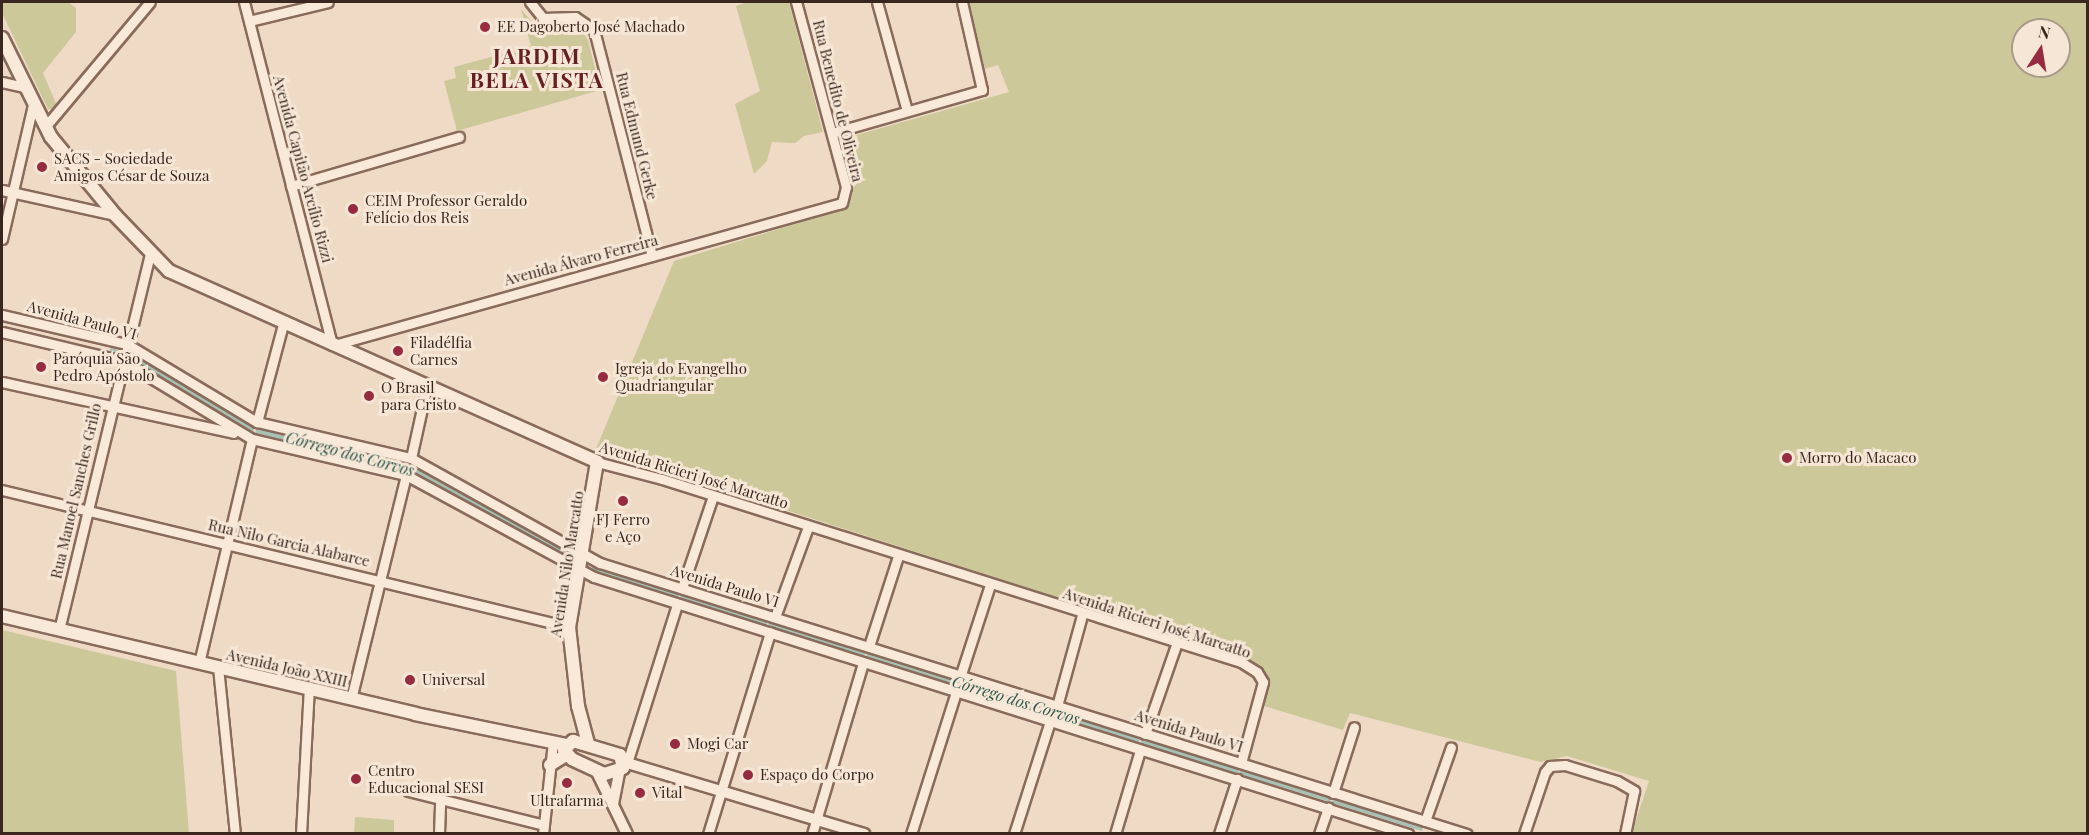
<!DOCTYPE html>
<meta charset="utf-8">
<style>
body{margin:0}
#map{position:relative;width:2089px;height:835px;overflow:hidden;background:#eedac5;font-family:"Playfair Display",serif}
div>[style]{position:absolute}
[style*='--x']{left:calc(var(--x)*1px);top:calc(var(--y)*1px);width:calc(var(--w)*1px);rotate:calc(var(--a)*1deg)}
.green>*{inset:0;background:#ccc899}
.water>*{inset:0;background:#a7c1b5}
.stream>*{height:3px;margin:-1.5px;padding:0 1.5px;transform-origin:1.5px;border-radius:1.5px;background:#a7c1b5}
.roads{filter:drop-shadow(2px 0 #896b5b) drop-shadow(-2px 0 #896b5b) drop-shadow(0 2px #896b5b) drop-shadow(0 -2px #896b5b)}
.minor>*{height:9px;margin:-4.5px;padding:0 4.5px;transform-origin:4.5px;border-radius:4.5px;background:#f9e9d9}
.tertiary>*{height:10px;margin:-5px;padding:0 5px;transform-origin:5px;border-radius:5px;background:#f9e9d9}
.secondary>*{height:12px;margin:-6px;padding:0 6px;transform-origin:6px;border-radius:6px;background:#f9e9d9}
.dots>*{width:16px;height:16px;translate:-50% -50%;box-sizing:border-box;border:3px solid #f5e6d5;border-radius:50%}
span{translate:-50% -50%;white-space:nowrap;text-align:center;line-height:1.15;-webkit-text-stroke:6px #f5e6d5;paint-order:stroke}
.poi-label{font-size:15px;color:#39271f}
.left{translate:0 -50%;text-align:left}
.street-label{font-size:15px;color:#39271f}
.water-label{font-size:16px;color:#2f594e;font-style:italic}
.district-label{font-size:21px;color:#65201f;font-weight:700;letter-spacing:1.5px}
.frame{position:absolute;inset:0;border:3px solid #39271f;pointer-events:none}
.north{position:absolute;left:2011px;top:18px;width:60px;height:60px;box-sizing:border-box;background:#f5e6d5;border:2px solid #aa9a8c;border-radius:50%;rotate:12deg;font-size:16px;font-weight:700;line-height:24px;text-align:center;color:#39271f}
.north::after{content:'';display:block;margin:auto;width:21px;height:27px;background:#972c41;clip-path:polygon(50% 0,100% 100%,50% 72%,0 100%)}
</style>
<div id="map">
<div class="green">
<div style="clip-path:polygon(2px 2px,68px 2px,76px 8px,76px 32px,43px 73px,57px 106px,54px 109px,48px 109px,2px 13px)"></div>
<div style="clip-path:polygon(748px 2px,789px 2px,823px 132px,804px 136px,795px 143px,772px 142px,767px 161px,754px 174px,735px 104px,760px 91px,736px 6px)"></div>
<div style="clip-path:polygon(evenodd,967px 2px,2087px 2px,2087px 833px,1637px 833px,1632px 832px,1649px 781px,1567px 756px,1541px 762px,1350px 713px,1343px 730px,1264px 706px,1266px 677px,1257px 668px,1227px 652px,596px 449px,674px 261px,847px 208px,854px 189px,842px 141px,846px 138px,1009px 92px,998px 65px,985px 69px,967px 2px,2023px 30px,2059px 30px,2059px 66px,2023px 66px,2023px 30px)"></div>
<div style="clip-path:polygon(521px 9px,532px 22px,544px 26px,581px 29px,588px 40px,600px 90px,457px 131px,444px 81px,456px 78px,454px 67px,531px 46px)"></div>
<div style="clip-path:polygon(2px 630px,176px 671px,189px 833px,2px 833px)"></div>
<div style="clip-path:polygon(355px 817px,394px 820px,394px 833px,354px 833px)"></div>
</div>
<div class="water">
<div style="clip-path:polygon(131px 352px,255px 426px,253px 432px,130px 358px)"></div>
<div style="clip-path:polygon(257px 428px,403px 462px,408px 463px,407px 469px,262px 436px,255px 433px)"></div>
<div style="clip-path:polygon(410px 464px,571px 551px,569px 558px,409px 470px)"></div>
<div style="clip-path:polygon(593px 563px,679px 593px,678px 599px,599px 574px,592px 570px)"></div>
<div style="clip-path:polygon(681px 594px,767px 622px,766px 626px,680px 599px)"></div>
<div style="clip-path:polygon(769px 622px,866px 652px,864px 657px,768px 627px)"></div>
<div style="clip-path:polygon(867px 653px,964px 683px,962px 687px,866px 657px)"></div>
<div style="clip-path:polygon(965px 683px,1056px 711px,1054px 716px,964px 688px)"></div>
<div style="clip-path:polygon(1057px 712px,1140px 738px,1139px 742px,1056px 717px)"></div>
<div style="clip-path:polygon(1142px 739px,1240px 768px,1238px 774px,1141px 743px)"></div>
<div style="clip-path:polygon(1241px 769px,1331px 797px,1330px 802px,1239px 774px)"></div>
<div style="clip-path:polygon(1333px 798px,1423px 826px,1422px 831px,1332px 803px)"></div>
</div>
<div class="stream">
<div style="--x:111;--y:349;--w:7;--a:16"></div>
</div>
<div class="roads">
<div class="minor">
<div style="--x:244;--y:2;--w:354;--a:75.6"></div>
<div style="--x:530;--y:2;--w:21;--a:51"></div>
<div style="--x:543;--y:18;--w:32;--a:-2"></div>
<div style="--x:575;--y:17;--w:23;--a:34"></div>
<div style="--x:594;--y:30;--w:233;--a:75.6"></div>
<div style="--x:877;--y:2;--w:113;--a:74.6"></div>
<div style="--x:249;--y:21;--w:81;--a:-13.5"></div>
<div style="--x:2;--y:82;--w:23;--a:13"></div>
<div style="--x:45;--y:127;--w:163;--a:-50"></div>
<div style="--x:832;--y:133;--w:156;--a:-16"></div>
<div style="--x:982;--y:90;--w:90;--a:-102.8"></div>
<div style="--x:291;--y:186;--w:175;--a:-16.3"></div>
<div style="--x:2;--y:190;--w:116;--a:12.5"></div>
<div style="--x:2;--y:239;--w:138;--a:-77"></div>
<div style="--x:2;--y:315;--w:128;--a:13.1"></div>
<div style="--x:127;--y:344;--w:152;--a:31"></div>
<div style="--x:257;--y:422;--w:158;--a:13.2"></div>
<div style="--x:411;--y:458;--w:216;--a:29.1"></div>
<div style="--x:600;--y:563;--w:908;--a:17.36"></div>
<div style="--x:2;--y:332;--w:124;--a:13.5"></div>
<div style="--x:123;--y:361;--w:151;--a:31.2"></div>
<div style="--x:252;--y:439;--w:158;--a:13.2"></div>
<div style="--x:406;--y:475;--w:214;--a:28.5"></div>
<div style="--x:594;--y:577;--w:854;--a:17.52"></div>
<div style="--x:334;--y:345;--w:527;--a:-15.62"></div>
<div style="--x:842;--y:203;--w:16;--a:-76"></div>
<div style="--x:846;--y:187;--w:192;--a:-105.1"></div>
<div style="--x:2;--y:382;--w:237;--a:12.4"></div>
<div style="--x:257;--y:422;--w:101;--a:-75.1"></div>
<div style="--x:411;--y:458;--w:74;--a:-77.5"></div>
<div style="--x:597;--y:462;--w:67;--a:14.7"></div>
<div style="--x:662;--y:479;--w:607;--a:17.54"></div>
<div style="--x:1241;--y:662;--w:19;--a:32"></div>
<div style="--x:1257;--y:672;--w:12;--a:59"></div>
<div style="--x:1263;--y:682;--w:84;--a:105.2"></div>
<div style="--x:2;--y:490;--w:583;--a:13.58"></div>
<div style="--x:682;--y:588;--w:97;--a:-71.4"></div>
<div style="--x:775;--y:617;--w:96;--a:-69.9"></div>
<div style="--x:59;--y:630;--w:386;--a:-76.4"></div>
<div style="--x:869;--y:646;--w:95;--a:-72.1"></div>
<div style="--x:199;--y:663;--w:230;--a:-76.7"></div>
<div style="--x:218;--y:667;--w:168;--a:84.2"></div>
<div style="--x:961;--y:674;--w:94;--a:-72"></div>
<div style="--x:351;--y:699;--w:231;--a:-76.2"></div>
<div style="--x:1057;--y:706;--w:94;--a:-74.6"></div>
<div style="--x:1145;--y:734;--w:97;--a:-70.8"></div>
<div style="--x:627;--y:763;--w:167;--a:-72.5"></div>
<div style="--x:408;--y:791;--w:140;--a:14"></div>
<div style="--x:1333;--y:793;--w:69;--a:-72.3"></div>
<div style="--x:1425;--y:821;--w:78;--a:-70.6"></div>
<div style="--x:301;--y:834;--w:146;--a:-86.9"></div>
<div style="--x:439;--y:834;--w:35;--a:-88"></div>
<div style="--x:543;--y:834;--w:93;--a:-83.8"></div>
<div style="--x:708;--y:834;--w:211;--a:-72.9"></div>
<div style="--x:812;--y:834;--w:178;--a:-73.4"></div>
<div style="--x:911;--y:834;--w:149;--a:-72.4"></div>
<div style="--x:1014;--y:834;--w:119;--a:-72.3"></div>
<div style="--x:1115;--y:834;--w:88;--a:-73.4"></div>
<div style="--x:1219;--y:834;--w:58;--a:-71.9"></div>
<div style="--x:1319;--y:834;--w:28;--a:-71"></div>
<div style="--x:1524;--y:834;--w:65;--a:-71.3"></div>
<div style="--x:1545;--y:772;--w:8;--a:-50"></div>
<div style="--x:1550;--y:766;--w:15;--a:-4"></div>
<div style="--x:1565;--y:765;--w:54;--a:17.1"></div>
<div style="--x:1617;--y:781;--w:20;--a:30"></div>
<div style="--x:1634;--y:791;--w:44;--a:101.8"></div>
</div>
<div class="tertiary">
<div style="--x:624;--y:762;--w:251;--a:16.7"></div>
<div style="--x:596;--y:770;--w:71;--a:64.2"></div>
<div style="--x:613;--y:804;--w:33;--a:-79"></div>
</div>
<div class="secondary">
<div style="--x:2;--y:38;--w:110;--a:63.7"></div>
<div style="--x:51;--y:137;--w:101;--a:50.6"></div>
<div style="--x:115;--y:215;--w:78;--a:46"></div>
<div style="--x:169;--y:271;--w:469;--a:24"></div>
<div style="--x:597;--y:462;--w:167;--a:99.6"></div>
<div style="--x:569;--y:627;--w:80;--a:83.5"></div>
<div style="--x:578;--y:706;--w:38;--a:75"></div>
<div style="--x:2;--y:616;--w:424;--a:13.3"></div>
<div style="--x:415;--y:714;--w:154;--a:11.6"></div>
<div style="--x:573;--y:741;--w:49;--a:16.6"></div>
<div style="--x:620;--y:755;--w:13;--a:77"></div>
<div style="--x:623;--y:768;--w:20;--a:162"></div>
<div style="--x:604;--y:774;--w:35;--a:-155"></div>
<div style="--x:572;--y:759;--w:12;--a:-132"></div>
<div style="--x:564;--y:750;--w:13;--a:-45"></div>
<div style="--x:550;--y:765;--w:19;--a:-32"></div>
</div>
</div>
<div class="dots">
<div style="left:485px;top:27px;background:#972c41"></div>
<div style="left:42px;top:167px;background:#972c41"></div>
<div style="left:353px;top:209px;background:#972c41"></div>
<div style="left:398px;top:351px;background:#972c41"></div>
<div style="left:41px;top:367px;background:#972c41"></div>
<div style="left:603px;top:377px;background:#972c41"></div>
<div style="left:369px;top:396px;background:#972c41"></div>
<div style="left:1787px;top:458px;background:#972c41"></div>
<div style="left:623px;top:501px;background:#972c41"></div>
<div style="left:410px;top:680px;background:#972c41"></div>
<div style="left:675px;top:744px;background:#972c41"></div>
<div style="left:748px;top:775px;background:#972c41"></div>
<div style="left:356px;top:779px;background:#972c41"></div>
<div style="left:567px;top:783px;background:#972c41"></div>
<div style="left:640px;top:793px;background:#972c41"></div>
</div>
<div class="poi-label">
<span class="left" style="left:497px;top:27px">EE Dagoberto José Machado</span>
<span class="left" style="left:54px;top:167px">SACS - Sociedade<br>Amigos César de Souza</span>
<span class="left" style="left:365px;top:209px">CEIM Professor Geraldo<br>Felício dos Reis</span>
<span class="left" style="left:410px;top:351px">Filadélfia<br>Carnes</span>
<span class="left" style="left:53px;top:367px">Paróquia São<br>Pedro Apóstolo</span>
<span class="left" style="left:615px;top:377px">Igreja do Evangelho<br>Quadriangular</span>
<span class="left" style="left:381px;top:396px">O Brasil<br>para Cristo</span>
<span class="left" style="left:1799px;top:458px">Morro do Macaco</span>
<span style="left:623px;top:528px">FJ Ferro<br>e Aço</span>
<span class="left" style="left:422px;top:680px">Universal</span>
<span class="left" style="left:687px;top:744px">Mogi Car</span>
<span class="left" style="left:368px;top:779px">Centro<br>Educacional SESI</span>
<span class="left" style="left:760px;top:775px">Espaço do Corpo</span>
<span class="left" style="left:652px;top:793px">Vital</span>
<span style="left:567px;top:801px">Ultrafarma</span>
</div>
<div class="street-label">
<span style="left:838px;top:101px;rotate:76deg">Rua Benedito de Oliveira</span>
<span style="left:637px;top:136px;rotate:76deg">Rua Edmund Gerke</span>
<span style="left:303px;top:169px;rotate:75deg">Avenida Capitão Arcílio Rizzi</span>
<span style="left:581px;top:260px;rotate:-15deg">Avenida Álvaro Ferreira</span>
<span style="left:82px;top:320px;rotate:15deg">Avenida Paulo VI</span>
<span style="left:694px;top:475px;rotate:17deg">Avenida Ricieri José Marcatto</span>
<span style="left:76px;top:491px;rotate:-77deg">Rua Manoel Sanches Grillo</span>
<span style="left:289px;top:543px;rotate:13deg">Rua Nilo Garcia Alabarce</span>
<span style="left:567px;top:564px;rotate:-81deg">Avenida Nilo Marcatto</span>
<span style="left:725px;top:586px;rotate:17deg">Avenida Paulo VI</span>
<span style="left:1157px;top:623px;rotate:18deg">Avenida Ricieri José Marcatto</span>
<span style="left:287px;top:668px;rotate:13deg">Avenida João XXIII</span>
<span style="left:1189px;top:731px;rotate:17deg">Avenida Paulo VI</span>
</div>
<div class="water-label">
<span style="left:350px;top:454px;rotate:15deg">Córrego dos Corvos</span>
<span style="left:1016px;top:700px;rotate:17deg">Córrego dos Corvos</span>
</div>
<div class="district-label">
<span style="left:537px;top:67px">JARDIM<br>BELA VISTA</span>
</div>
<div class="frame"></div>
<div class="north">N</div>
</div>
